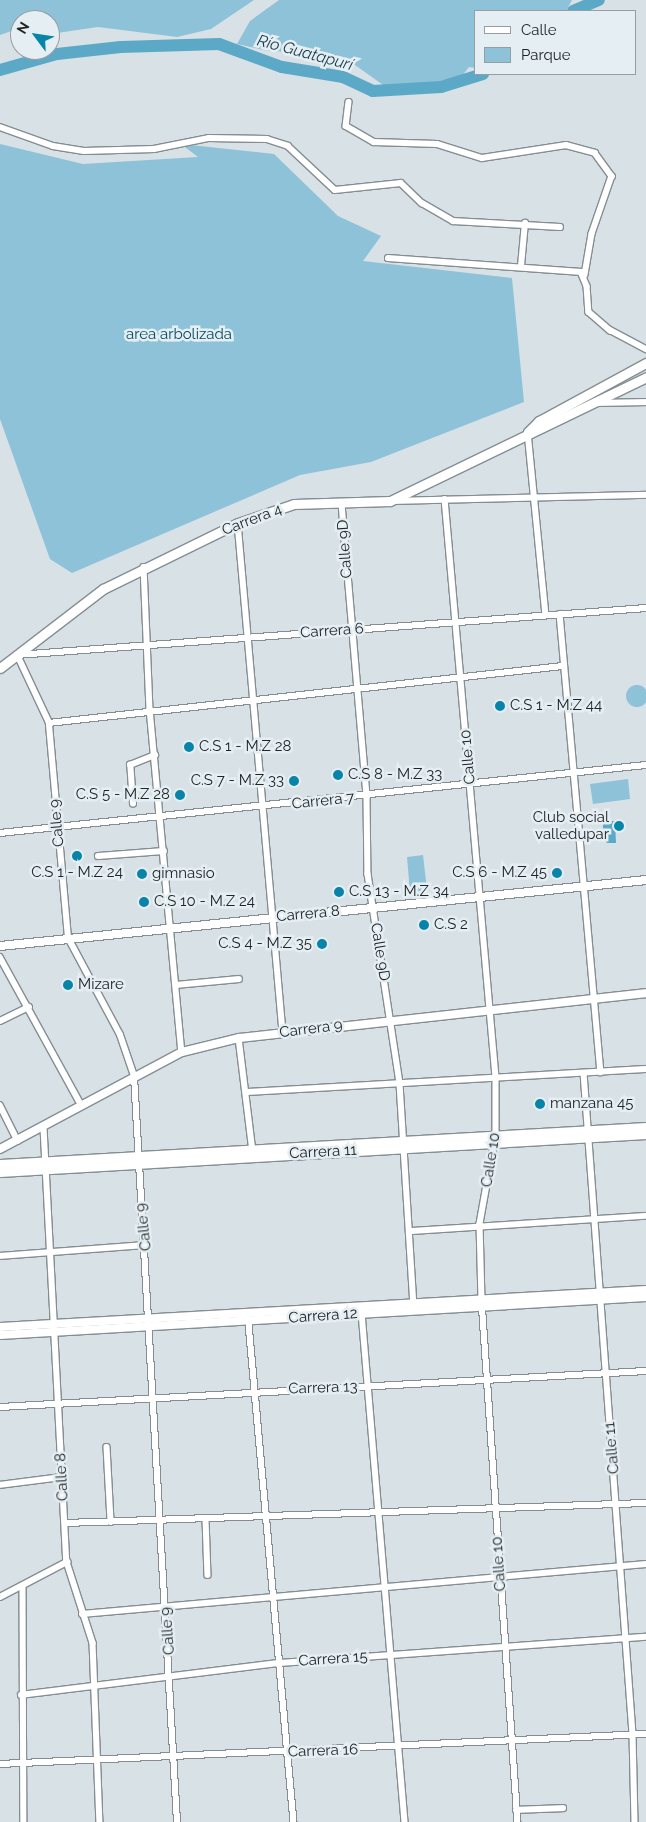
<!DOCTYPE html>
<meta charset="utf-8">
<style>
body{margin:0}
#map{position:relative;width:646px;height:1822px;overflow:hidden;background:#d8e1e6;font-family:Raleway,sans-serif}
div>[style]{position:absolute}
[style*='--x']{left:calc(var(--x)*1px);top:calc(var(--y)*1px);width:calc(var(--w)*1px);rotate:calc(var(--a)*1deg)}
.green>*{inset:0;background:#8ec2d8}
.round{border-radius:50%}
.water>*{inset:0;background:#5ca9c7}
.river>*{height:12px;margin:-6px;padding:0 6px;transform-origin:6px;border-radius:6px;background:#5ca9c7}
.roads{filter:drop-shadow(1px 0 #848e92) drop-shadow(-1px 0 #848e92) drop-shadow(0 1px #848e92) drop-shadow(0 -1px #848e92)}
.minor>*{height:5.5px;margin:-2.75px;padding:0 2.75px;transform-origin:2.75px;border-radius:2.75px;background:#fff}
.tertiary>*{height:8px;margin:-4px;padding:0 4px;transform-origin:4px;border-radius:4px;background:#fff}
.secondary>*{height:9px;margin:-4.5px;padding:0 4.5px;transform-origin:4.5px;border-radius:4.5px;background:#fff}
.dots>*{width:14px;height:14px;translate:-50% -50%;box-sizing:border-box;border:2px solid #e5eff3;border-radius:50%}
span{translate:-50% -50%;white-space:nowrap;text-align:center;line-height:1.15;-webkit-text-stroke:5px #e5eff3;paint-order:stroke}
.park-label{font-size:15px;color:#064b60}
.street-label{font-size:15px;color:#212527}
.poi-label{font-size:15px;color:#212527}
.left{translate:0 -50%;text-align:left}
.right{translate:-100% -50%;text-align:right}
.water-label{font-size:16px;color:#193c4a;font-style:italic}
.legend{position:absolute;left:474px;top:10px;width:162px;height:65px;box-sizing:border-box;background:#e5eff3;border:1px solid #979ea1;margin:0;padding:6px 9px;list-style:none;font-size:15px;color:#212527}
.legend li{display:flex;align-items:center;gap:10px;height:25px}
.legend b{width:25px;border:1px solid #979ea1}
.north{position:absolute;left:10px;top:10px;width:50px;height:50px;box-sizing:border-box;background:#e5eff3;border:1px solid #979ea1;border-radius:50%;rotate:301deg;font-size:14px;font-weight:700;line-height:20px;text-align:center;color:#212527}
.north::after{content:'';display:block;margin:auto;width:18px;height:22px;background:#0784a8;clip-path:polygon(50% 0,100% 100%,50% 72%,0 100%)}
</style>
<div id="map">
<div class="green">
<div style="clip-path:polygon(0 0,254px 0,211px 29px,177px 37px,98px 27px,50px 34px,50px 20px,20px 20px,20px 28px,0 35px)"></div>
<div style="clip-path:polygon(279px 0,572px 0,566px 11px,475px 11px,475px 68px,469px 67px,462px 76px,432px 83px,386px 87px,355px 65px,327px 53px,268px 51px,237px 44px,250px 21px)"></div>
<div style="clip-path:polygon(0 144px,83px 164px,198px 157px,181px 144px,274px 154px,338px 216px,381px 236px,363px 261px,512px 278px,524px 402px,371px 462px,300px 475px,72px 573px,50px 559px,0 419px)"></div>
<div class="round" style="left:626px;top:685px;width:22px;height:22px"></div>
<div style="clip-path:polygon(628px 779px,630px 799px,593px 804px,590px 784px)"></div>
<div style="clip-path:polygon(423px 855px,427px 890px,410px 892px,407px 857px)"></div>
</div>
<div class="water">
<div style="clip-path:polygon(603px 821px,615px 821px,616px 843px,607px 843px,603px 838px)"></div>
</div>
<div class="river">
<div style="--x:573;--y:11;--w:28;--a:-23"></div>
<div style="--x:0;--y:70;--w:59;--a:-15.7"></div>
<div style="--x:57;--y:54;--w:64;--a:-6.2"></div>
<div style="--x:121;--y:47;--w:98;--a:-1.8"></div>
<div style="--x:219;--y:44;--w:67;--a:20.1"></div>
<div style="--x:282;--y:67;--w:62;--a:9.3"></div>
<div style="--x:343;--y:77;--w:33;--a:25"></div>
<div style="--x:373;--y:91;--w:68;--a:-3.4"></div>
<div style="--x:441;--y:87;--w:44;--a:-17.2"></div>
</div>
<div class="roads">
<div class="minor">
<div style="--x:349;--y:102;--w:24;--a:97"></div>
<div style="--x:346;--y:126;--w:32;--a:30"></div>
<div style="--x:374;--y:142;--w:63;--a:1.8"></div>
<div style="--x:437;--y:144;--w:47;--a:17.3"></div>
<div style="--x:482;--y:158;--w:85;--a:-8.8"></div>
<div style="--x:566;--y:145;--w:30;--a:15"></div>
<div style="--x:595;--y:153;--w:29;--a:54"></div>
<div style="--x:612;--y:176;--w:61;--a:109"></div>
<div style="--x:592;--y:234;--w:42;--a:99.7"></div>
<div style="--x:0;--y:127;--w:56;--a:19.7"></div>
<div style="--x:53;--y:146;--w:31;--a:9"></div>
<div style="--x:84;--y:151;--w:70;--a:-1.6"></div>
<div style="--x:154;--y:149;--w:56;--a:-11.3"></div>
<div style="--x:209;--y:138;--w:58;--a:1"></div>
<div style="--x:267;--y:139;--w:22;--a:18"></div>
<div style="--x:288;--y:146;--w:64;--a:43.1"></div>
<div style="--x:335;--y:190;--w:66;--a:-6.1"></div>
<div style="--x:401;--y:183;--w:29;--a:44"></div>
<div style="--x:422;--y:203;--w:36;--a:30"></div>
<div style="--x:453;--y:221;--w:107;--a:3.2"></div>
<div style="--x:388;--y:258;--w:194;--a:4.1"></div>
<div style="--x:581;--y:272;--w:15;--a:67"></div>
<div style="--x:587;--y:286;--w:26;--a:86"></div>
<div style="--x:589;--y:312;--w:28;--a:41"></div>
<div style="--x:610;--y:330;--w:41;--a:27.8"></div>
<div style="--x:521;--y:266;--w:43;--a:-84.7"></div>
<div style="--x:597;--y:403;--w:49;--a:-1.2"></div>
<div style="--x:528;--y:432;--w:184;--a:84.4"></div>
<div style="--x:445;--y:499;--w:580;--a:84.96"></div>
<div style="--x:496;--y:1077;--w:58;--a:90"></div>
<div style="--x:496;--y:1135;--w:90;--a:100.2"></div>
<div style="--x:480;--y:1224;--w:77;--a:88.5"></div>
<div style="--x:482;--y:1301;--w:522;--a:86.05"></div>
<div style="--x:394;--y:501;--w:252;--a:-1.4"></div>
<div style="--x:342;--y:504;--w:294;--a:85.1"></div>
<div style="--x:367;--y:797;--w:77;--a:89.3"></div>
<div style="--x:368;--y:874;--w:212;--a:81.3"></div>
<div style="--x:400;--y:1084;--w:222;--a:86.4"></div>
<div style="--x:238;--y:523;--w:511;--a:84.95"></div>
<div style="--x:144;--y:567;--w:142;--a:87.6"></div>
<div style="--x:150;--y:709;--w:344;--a:84.7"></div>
<div style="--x:560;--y:614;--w:460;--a:84.9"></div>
<div style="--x:49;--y:723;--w:517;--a:-6.33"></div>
<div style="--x:133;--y:804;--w:39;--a:-94"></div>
<div style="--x:130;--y:765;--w:27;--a:-22"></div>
<div style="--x:0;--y:833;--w:650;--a:-6.01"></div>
<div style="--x:98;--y:856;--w:66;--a:-4.3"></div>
<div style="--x:0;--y:957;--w:170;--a:61.2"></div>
<div style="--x:176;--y:985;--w:63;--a:-5.4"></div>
<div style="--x:0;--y:1021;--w:32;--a:-26"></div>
<div style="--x:239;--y:1038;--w:115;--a:83"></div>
<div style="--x:584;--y:1073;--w:663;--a:85.76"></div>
<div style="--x:633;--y:1734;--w:88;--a:88.7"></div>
<div style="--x:246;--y:1092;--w:401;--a:-3.3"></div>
<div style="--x:0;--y:1105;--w:40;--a:63.4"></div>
<div style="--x:44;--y:1128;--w:435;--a:87"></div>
<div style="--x:67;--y:1562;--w:85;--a:72.2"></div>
<div style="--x:93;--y:1643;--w:179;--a:87.8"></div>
<div style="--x:411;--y:1231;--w:235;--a:-3.7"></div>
<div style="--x:0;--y:1256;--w:146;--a:-4.3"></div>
<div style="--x:248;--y:1313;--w:511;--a:84.84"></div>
<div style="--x:362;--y:1313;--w:511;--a:85.17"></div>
<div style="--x:0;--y:1407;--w:647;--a:-3.19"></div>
<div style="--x:107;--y:1447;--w:75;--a:86.9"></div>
<div style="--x:0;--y:1485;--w:63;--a:-7.4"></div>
<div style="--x:206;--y:1519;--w:56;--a:88"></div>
<div style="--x:65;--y:1523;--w:581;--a:-1.97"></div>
<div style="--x:23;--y:1586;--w:236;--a:89.8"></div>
<div style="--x:0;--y:1597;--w:76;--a:-27.6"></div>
<div style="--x:82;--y:1614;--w:566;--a:-5.07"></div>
<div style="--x:21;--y:1695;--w:260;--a:-7.1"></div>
<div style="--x:279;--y:1663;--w:368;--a:-4.1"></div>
<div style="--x:0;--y:1764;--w:647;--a:-2.66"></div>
<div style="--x:516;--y:1810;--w:47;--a:-2.4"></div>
<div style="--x:177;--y:1822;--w:747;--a:-93.3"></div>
<div style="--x:134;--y:1076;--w:43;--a:-108.9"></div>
<div style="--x:120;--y:1035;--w:110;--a:-118.2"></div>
<div style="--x:68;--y:938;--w:216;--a:-95.1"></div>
<div style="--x:49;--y:723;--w:75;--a:-115.2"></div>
<div style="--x:17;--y:655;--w:631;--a:-4.27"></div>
</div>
<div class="tertiary">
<div style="--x:0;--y:946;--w:649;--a:-5.83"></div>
<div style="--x:0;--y:1149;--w:206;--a:-28.1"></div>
<div style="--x:182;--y:1052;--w:59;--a:-13.8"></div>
<div style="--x:239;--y:1038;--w:409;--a:-6.3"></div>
<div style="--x:0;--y:1327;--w:647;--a:-3.28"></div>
<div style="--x:0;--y:1335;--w:647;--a:-3.37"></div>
</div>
<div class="secondary">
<div style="--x:528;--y:432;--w:16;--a:-45"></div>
<div style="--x:539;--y:421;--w:122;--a:-28.5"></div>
<div style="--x:0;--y:668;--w:130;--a:-37.5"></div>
<div style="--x:103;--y:589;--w:150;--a:-26.1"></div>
<div style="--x:238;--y:523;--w:59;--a:-18.7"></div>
<div style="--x:294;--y:504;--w:96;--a:-1.8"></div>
<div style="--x:390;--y:501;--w:284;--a:-25.8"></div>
<div style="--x:0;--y:1164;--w:647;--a:-3.28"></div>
<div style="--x:0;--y:1172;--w:647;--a:-3.37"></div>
</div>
</div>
<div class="dots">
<div style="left:500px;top:706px;background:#0784a8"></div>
<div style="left:189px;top:747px;background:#0784a8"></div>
<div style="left:338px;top:775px;background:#0784a8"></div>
<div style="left:294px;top:781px;background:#0784a8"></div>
<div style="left:180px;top:795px;background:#0784a8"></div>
<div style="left:619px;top:826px;background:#0784a8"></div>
<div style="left:77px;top:856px;background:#0784a8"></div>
<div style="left:557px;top:873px;background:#0784a8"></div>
<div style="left:142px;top:874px;background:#0784a8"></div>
<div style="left:339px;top:892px;background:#0784a8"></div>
<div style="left:144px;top:902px;background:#0784a8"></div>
<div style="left:424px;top:925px;background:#0784a8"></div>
<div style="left:322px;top:944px;background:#0784a8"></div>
<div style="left:68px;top:985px;background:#0784a8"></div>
<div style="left:540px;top:1104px;background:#0784a8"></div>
</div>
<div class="park-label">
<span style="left:179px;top:335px">area arbolizada</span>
</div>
<div class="street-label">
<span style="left:252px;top:520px;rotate:-21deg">Carrera 4</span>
<span style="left:345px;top:549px;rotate:-94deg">Calle 9D</span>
<span style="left:332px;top:631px;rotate:-4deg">Carrera 6</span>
<span style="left:468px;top:757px;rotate:-95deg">Calle 10</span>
<span style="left:323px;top:801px;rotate:-6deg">Carrera 7</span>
<span style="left:57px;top:823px;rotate:-95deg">Calle 9</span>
<span style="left:308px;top:914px;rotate:-5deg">Carrera 8</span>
<span style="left:380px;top:952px;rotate:81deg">Calle 9D</span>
<span style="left:311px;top:1029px;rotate:-7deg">Carrera 9</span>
<span style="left:323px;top:1152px;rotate:-3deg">Carrera 11</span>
<span style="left:491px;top:1160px;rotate:-81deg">Calle 10</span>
<span style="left:144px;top:1227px;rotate:-96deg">Calle 9</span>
<span style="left:323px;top:1316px;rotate:-4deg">Carrera 12</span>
<span style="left:323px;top:1388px;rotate:-2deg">Carrera 13</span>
<span style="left:612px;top:1448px;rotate:-95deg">Calle 11</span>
<span style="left:62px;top:1477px;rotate:-93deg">Calle 8</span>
<span style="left:499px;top:1564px;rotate:-94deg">Calle 10</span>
<span style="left:168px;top:1631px;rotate:-94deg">Calle 9</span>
<span style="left:333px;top:1659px;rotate:-4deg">Carrera 15</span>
<span style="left:323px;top:1751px;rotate:-2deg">Carrera 16</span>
</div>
<div class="poi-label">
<span class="left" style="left:510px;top:706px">C.S 1 - M.Z 44</span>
<span class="left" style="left:199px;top:747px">C.S 1 - M.Z 28</span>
<span class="left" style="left:348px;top:775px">C.S 8 - M.Z 33</span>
<span class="right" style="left:284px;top:781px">C.S 7 - M.Z 33</span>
<span class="right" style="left:170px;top:795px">C.S 5 - M.Z 28</span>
<span class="right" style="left:609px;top:826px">Club social<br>valledupar</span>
<span style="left:77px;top:873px">C.S 1 - M.Z 24</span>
<span class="right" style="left:547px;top:873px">C.S 6 - M.Z 45</span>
<span class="left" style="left:152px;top:874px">gimnasio</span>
<span class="left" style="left:349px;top:892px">C.S 13 - M.Z 34</span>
<span class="left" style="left:154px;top:902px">C.S 10 - M.Z 24</span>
<span class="left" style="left:434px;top:925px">C.S 2</span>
<span class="right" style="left:312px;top:944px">C.S 4 - M.Z 35</span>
<span class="left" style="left:78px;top:985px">Mizare</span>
<span class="left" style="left:550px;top:1104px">manzana 45</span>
</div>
<div class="water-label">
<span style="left:305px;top:53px;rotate:15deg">Río Guatapurí</span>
</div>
<ul class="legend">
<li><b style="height:6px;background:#fff"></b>Calle</li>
<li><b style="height:14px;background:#8ec2d8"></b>Parque</li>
</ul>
<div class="north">N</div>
</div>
